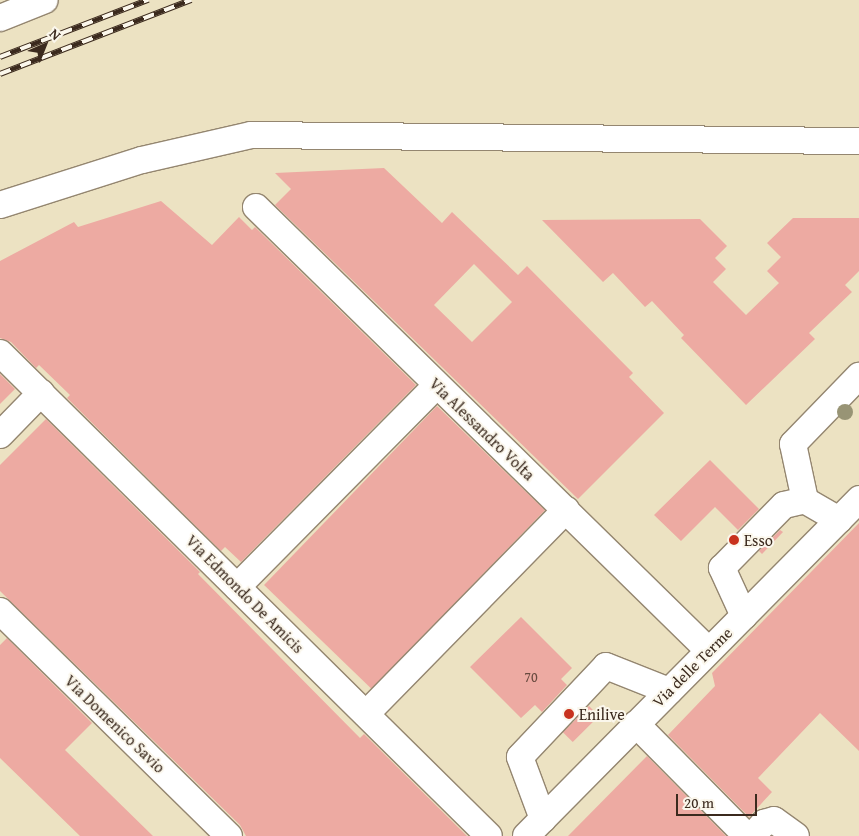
<!DOCTYPE html>
<style>
body{margin:0}
#map{position:relative;width:859px;height:836px;overflow:hidden;background:#ece2c2;font-family:"Gentium Book Plus",serif}
div>[style]{position:absolute}
[style*='--x']{left:calc(var(--x)*1px);top:calc(var(--y)*1px);width:calc(var(--w)*1px);rotate:calc(var(--a)*1deg)}
.building>*{inset:0;background:#edaaa2;transform-origin:0 0}
.roads{filter:drop-shadow(1px 0 #948670) drop-shadow(-1px 0 #948670) drop-shadow(0 1px #948670) drop-shadow(0 -1px #948670)}
.minor>*{height:26px;margin:-13px;padding:0 13px;transform-origin:13px;border-radius:13px;background:#fff}
.rail>*{height:5.5px;margin-top:-2.75px;transform-origin:0;background:repeating-linear-gradient(90deg,#fbf7ec 0 11px,#3b2a1e 0 22px);box-sizing:border-box;border-block:1px solid #3b2a1e}
.trees>*{width:16px;height:16px;margin:-8px;border-radius:50%;background:#989475}
.dots>*{width:14px;height:14px;translate:-50% -50%;box-sizing:border-box;border:2px solid #fbf7ec;border-radius:50%}
span{translate:-50% -50%;white-space:nowrap;text-align:center;line-height:1.15;-webkit-text-stroke:4px #fbf7ec;paint-order:stroke}
.number-label{font-size:14px;color:#684a3f}
.number-label span{-webkit-text-stroke-width:0}
.street-label{font-size:16px;color:#3b2a1e}
.poi-label{font-size:16px;color:#3b2a1e}
.left{translate:0 -50%;text-align:left}
.north{position:absolute;left:20px;top:20px;width:50px;height:50px;-webkit-text-stroke:4px #fbf7ec;paint-order:stroke;rotate:44deg;font-size:14px;font-weight:700;line-height:20px;text-align:center;color:#3b2a1e}
.north::after{content:'';display:block;margin:auto;width:18px;height:22px;background:#3b2a1e;clip-path:polygon(50% 0,100% 100%,50% 72%,0 100%)}
.scale{position:absolute;left:676px;top:794px;width:81px;height:22px;box-sizing:border-box;border:2px solid #3b2a1e;border-top:0;padding-left:6px;font-size:15px;line-height:18px;white-space:nowrap;color:#3b2a1e;-webkit-text-stroke:4px #fbf7ec;paint-order:stroke}
</style>
<div id="map">
<div class="building">
<div style="clip-path:polygon(evenodd,384px 168px,442px 223px,452px 212px,518px 275px,527px 266px,633px 373px,629px 377px,664px 413px,578px 499px,275px 205px,291px 189px,275px 173px,384px 168px,474px 264px,512px 302px,472px 342px,434px 305px,474px 264px)"></div>
<div style="clip-path:polygon(161px 201px,212px 245px,239px 217px,252px 230px,255px 227px,416px 385px,241px 562px,225px 547px,221px 551px,67px 398px,70px 395px,39px 365px,36px 368px,11px 342px,0 338px,0 261px,74px 222px,78px 227px)"></div>
<div style="clip-path:polygon(793px 218px,859px 218px,859px 271px,845px 285px,852px 292px,809px 333px,815px 339px,746px 405px,681px 338px,684px 335px,652px 301px,645px 307px,613px 273px,603px 282px,542px 220px,700px 219px,727px 246px,715px 258px,726px 269px,713px 282px,746px 315px,779px 283px,767px 271px,781px 257px,767px 243px)"></div>
<div style="clip-path:polygon(0 374px,15px 389px,0 404px)"></div>
<div style="left:437px;top:406px;width:150px;height:249px;rotate:44deg"></div>
<div style="clip-path:polygon(46px 419px,200px 572px,198px 574px,360px 738px,364px 734px,467px 836px,246px 836px,240px 825px,0 591px,0 465px)"></div>
<div style="clip-path:polygon(710px 460px,759px 509px,738px 530px,715px 507px,681px 541px,654px 515px)"></div>
<div style="clip-path:polygon(859px 523px,859px 751px,820px 713px,758px 778px,772px 792px,749px 817px,668px 735px,715px 686px,712px 673px)"></div>
<div style="clip-path:polygon(780px 530px,783px 532px,762px 554px,759px 551px)"></div>
<div style="clip-path:polygon(521px 617px,572px 668px,561px 679px,567px 685px,542px 712px,535px 705px,521px 718px,470px 667px)"></div>
<div style="clip-path:polygon(7px 638px,92px 723px,65px 750px,153px 836px,80px 836px,0 758px,0 645px)"></div>
<div style="left:589px;top:706px;width:14px;height:37px;rotate:45deg"></div>
<div style="clip-path:polygon(647px 756px,726px 836px,568px 836px)"></div>
</div>
<div class="roads">
<div class="minor">
<div style="--x:0;--y:18;--w:48;--a:-21.8"></div>
<div style="--x:0;--y:205;--w:149;--a:-17.6"></div>
<div style="--x:142;--y:160;--w:112;--a:-12.9"></div>
<div style="--x:251;--y:135;--w:608;--a:0.57"></div>
<div style="--x:256;--y:207;--w:633;--a:44.42"></div>
<div style="--x:0;--y:353;--w:687;--a:44.65"></div>
<div style="--x:0;--y:435;--w:59;--a:-45.7"></div>
<div style="--x:839;--y:520;--w:39;--a:-150"></div>
<div style="--x:805;--y:500;--w:57;--a:-102.1"></div>
<div style="--x:793;--y:444;--w:95;--a:-45.9"></div>
<div style="--x:237;--y:587;--w:284;--a:-45.3"></div>
<div style="--x:0;--y:611;--w:321;--a:44.5"></div>
<div style="--x:744;--y:616;--w:53;--a:-114.6"></div>
<div style="--x:722;--y:568;--w:88;--a:-45.5"></div>
<div style="--x:784;--y:505;--w:22;--a:-13"></div>
<div style="--x:366;--y:714;--w:286;--a:-45.6"></div>
<div style="--x:636;--y:724;--w:158;--a:45.3"></div>
<div style="--x:543;--y:819;--w:66;--a:-110.4"></div>
<div style="--x:520;--y:757;--w:125;--a:-46.6"></div>
<div style="--x:606;--y:666;--w:68;--a:21.6"></div>
<div style="--x:526;--y:836;--w:474;--a:-45.3"></div>
<div style="--x:752;--y:836;--w:18;--a:-47"></div>
<div style="--x:764;--y:823;--w:10;--a:-17"></div>
<div style="--x:774;--y:820;--w:27;--a:36"></div>
</div>
</div>
<div class="rail">
<div style="--x:0;--y:57;--w:159;--a:-21.1"></div>
<div style="--x:0;--y:74;--w:205;--a:-21.2"></div>
</div>
<div class="trees">
<div style="left:845px;top:412px"></div>
</div>
<div class="dots">
<div style="left:734px;top:540px;background:#c8321e"></div>
<div style="left:569px;top:714px;background:#c8321e"></div>
</div>
<div class="number-label">
<span style="left:531px;top:677px">70</span>
</div>
<div class="street-label">
<span style="left:482px;top:429px;rotate:44deg">Via Alessandro Volta</span>
<span style="left:245px;top:594px;rotate:45deg">Via Edmondo De Amicis</span>
<span style="left:692px;top:667px;rotate:-45deg">Via delle Terme</span>
<span style="left:115px;top:724px;rotate:44deg">Via Domenico Savio</span>
</div>
<div class="poi-label">
<span class="left" style="left:744px;top:540px">Esso</span>
<span class="left" style="left:579px;top:714px">Enilive</span>
</div>
<div class="north">N</div>
<div class="scale">20 m</div>
</div>
